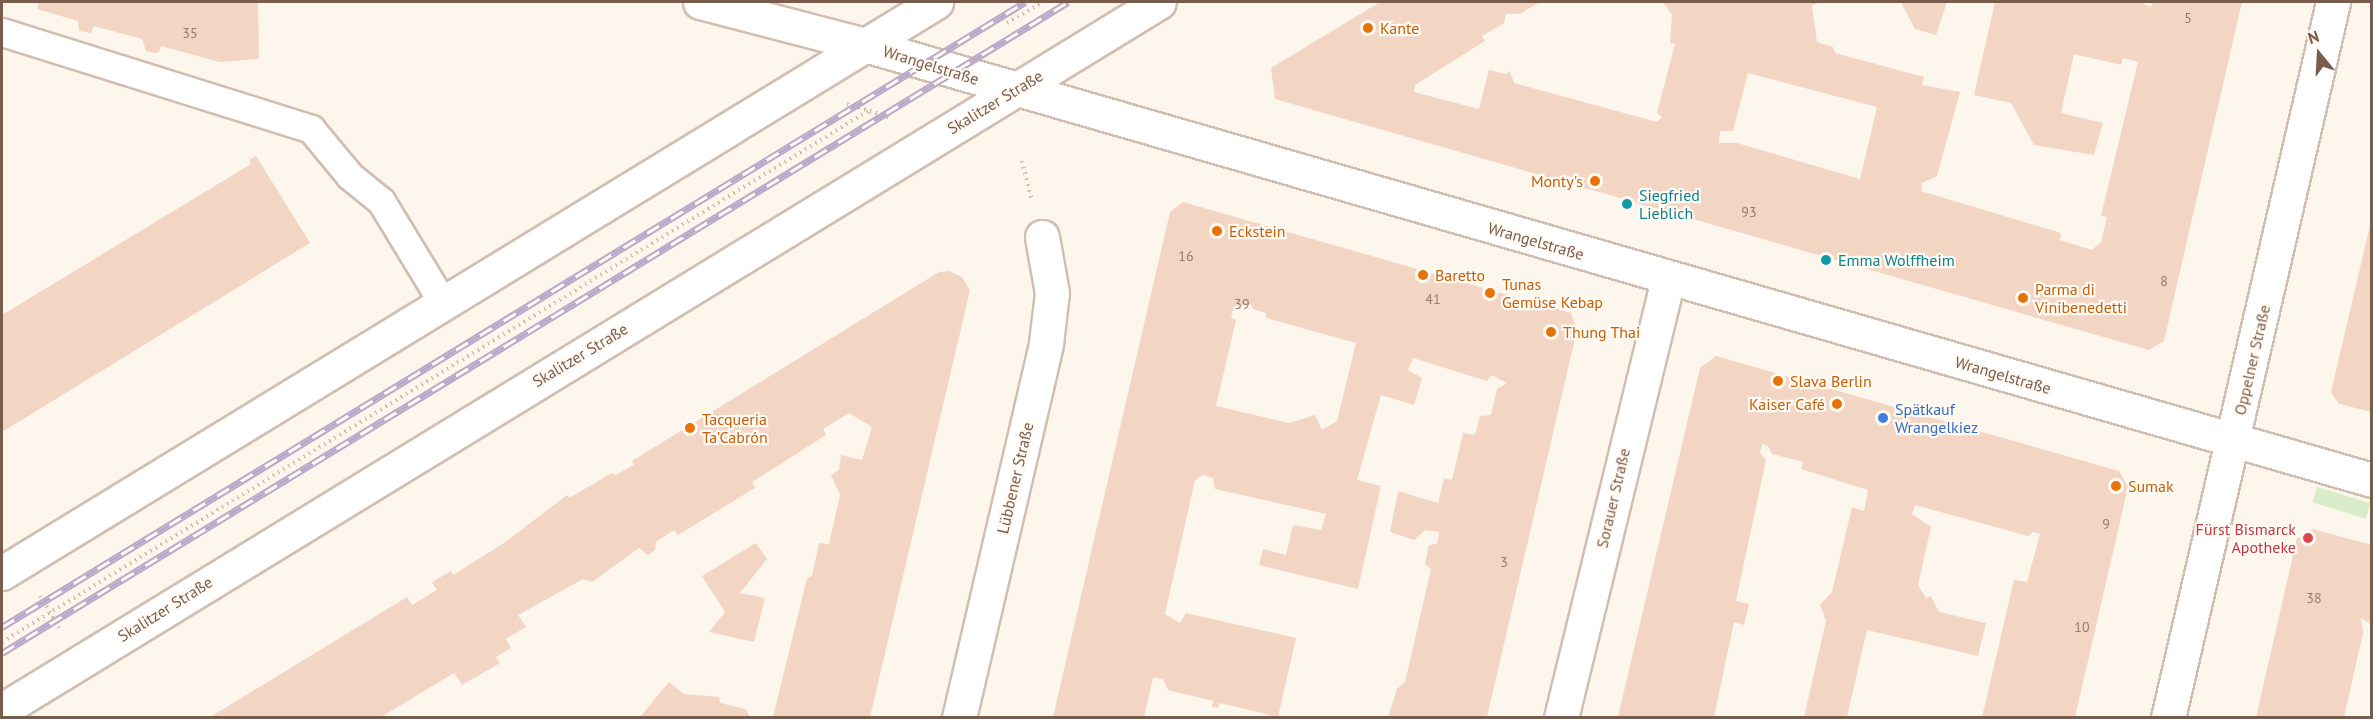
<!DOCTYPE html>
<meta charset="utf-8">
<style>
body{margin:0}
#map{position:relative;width:2373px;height:719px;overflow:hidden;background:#fdf6ec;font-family:"PT Sans",sans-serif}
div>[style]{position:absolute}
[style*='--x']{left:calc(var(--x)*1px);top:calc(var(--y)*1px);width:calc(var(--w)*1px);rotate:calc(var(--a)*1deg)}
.green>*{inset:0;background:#d8ecc9;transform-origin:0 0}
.building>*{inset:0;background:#f3d5c3}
.path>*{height:4px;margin-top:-2px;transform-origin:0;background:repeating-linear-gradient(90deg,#d9b8a5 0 1.5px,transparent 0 6px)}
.roads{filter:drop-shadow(2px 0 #d1beb0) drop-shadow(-2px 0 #d1beb0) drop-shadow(0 2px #d1beb0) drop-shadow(0 -2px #d1beb0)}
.lane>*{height:27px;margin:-13.5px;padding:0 13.5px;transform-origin:13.5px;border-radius:13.5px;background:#fff}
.street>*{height:33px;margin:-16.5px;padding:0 16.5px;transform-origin:16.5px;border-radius:16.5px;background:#fff}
.secondary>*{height:33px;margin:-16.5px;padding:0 16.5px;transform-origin:16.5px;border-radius:16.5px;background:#fff}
.rail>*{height:7px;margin-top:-3.5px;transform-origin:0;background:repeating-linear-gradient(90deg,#fffaf3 0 14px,#b9a8c9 0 28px);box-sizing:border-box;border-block:2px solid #b9a8c9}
.dots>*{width:16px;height:16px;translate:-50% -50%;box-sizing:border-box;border:3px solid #fffaf3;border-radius:50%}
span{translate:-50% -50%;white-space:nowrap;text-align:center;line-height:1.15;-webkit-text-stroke:4.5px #fffaf3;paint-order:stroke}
.number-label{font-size:14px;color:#987a6a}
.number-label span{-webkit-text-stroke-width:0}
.food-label{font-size:16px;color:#c56008}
.left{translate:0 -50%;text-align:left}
.right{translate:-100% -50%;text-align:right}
.street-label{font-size:16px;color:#7a5c4d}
.culture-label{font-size:16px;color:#0d838f}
.shop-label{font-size:16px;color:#366cbe}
.health-label{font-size:16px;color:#be3a42}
.frame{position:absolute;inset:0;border:3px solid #7a5c4d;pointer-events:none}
.north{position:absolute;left:2289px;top:24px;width:60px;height:60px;-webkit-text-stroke:4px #fffaf3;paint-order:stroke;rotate:342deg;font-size:16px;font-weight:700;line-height:24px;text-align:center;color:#7a5c4d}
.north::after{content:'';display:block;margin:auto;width:21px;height:27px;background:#7a5c4d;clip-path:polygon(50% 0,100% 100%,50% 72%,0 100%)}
</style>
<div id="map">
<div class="green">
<div style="left:2317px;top:487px;width:56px;height:16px;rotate:17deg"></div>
</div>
<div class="building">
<div style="clip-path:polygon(39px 2px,258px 2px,259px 59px,220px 62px,161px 46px,159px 52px,154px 53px,146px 51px,142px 39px,94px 26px,91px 33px,79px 31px,78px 21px,37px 9px)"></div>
<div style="clip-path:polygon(evenodd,1380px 2px,1540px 2px,1520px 14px,1506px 14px,1504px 23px,1482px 36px,1485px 41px,1415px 85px,1414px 92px,1479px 109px,1489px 70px,1506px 74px,1510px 71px,1514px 83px,1657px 122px,1662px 117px,1657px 113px,1675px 44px,1670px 43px,1672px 15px,1663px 2px,1819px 2px,1812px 6px,1817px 42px,1833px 47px,1835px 53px,1924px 77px,1922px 85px,1960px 92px,1937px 176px,1922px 183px,1921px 191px,2061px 233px,2060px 240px,2092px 250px,2101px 242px,2107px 217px,2101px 216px,2138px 62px,2123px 58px,2121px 65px,2074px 54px,2061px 113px,2103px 123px,2094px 155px,2034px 145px,2011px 103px,1974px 95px,1995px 2px,2140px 2px,2151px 7px,2152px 2px,2242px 2px,2164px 341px,2149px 350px,1275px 99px,1271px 68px,1380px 2px,1748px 73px,1877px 107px,1860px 179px,1737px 143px,1719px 143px,1720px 131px,1733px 131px,1748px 73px)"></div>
<div style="clip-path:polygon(1901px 2px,1947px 2px,1936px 35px,1915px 29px)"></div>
<div style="clip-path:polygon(256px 156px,310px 243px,2px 432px,2px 315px,251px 164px,249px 160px)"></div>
<div style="clip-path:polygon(evenodd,1183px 202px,1571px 313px,1577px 330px,1487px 717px,1388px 717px,1397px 689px,1405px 682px,1431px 569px,1425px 564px,1429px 545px,1437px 544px,1439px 532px,1425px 530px,1414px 540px,1390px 532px,1398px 491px,1438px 503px,1444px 478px,1452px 480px,1463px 433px,1475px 435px,1480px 416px,1491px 415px,1497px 389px,1507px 383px,1491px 375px,1487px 381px,1413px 358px,1408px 370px,1422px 378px,1414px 405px,1381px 395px,1357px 480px,1381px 486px,1358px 589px,1259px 565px,1263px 549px,1286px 555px,1293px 525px,1321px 530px,1326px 514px,1215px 489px,1213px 478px,1203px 475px,1195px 480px,1165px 614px,1180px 623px,1186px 613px,1296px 638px,1278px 717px,1220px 703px,1218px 708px,1212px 707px,1213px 701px,1168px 690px,1163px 679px,1153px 678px,1144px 717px,1053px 717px,1170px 212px,1183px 202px,1251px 304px,1253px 309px,1266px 313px,1266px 318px,1356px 343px,1337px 421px,1322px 430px,1315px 415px,1289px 423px,1216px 406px,1236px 320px,1231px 318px,1234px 306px,1251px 304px)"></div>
<div style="clip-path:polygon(2371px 221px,2372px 221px,2372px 412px,2339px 404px,2331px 392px)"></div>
<div style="clip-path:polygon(949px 271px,962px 277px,970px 290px,870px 717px,773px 717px,807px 578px,812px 576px,819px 543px,829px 544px,840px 495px,831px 475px,839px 470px,841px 455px,862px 460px,872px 427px,849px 413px,823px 429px,826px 435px,752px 482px,755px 488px,678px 535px,674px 530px,656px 542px,655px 550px,648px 555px,639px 548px,592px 582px,583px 579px,518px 615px,526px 627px,506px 639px,511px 648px,496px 657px,500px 663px,462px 685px,454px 673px,381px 717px,210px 717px,407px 597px,412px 605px,437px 590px,432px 582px,451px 571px,453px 575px,504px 543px,567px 495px,569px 498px,612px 473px,616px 475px,634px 465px,632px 461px,783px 368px,939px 272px)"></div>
<div style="clip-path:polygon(1716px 356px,2119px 471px,2128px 487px,2075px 717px,1982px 717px,2014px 580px,2027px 582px,2040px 534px,2033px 532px,2028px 536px,1915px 505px,1912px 514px,1931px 527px,1918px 585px,1926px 598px,1931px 596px,1939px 612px,1986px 623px,1978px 656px,1867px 630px,1847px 717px,1804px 717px,1826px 621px,1820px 605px,1832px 592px,1852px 507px,1864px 511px,1868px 490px,1801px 469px,1803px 462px,1772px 454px,1768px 446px,1762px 444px,1760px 453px,1766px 460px,1736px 601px,1749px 604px,1744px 625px,1734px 622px,1714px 717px,1618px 717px,1700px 368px)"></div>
<div style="clip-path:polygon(2312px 529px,2372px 545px,2372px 625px,2361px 618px,2363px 633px,2344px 717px,2256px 717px,2297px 538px)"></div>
<div style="clip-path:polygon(756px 543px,767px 559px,740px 593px,765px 598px,754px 642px,709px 632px,725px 612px,702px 576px)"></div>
<div style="clip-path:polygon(669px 682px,684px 694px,719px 697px,720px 703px,746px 709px,750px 717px,640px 717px)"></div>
</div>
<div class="path">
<div style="--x:1007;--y:23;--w:42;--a:-30.3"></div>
<div style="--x:847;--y:104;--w:47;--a:17.3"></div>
<div style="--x:1022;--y:161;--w:38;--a:76"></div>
<div style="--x:40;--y:596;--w:37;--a:59"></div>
<div style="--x:2;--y:642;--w:1016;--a:-31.52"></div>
</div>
<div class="roads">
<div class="lane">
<div style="--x:2;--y:32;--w:324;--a:17.4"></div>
<div style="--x:311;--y:129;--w:61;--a:50.3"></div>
<div style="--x:350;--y:176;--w:40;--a:39"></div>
<div style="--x:381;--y:201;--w:119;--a:58.7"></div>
</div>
<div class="street">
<div style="--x:700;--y:2;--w:171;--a:14.6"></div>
<div style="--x:865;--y:45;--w:1569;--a:16.1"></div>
<div style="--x:959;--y:718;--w:385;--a:-76.9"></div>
<div style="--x:1046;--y:343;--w:50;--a:-83.2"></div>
<div style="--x:1052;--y:293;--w:57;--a:-100.1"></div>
<div style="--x:1561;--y:718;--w:451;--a:-76.3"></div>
<div style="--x:2168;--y:718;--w:735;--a:-77.02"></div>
</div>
<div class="secondary">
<div style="--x:2;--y:573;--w:1095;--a:-31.44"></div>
<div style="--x:2;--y:710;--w:1356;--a:-31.46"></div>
</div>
</div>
<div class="rail">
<div style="--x:2;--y:627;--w:1199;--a:-31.42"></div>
<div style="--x:2;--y:653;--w:1249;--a:-31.41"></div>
</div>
<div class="dots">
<div style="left:1368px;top:28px;background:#e8710a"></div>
<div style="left:1595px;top:181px;background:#e8710a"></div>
<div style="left:1627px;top:204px;background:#0f9aa8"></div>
<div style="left:1217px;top:231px;background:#e8710a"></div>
<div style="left:1826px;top:260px;background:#0f9aa8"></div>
<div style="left:1423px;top:275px;background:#e8710a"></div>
<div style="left:1490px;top:293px;background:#e8710a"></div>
<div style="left:2023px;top:298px;background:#e8710a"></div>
<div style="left:1551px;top:332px;background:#e8710a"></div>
<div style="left:1778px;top:381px;background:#e8710a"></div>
<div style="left:1837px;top:404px;background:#e8710a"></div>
<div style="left:1883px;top:418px;background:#3f7fe0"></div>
<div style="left:690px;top:428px;background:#e8710a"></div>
<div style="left:2116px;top:486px;background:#e8710a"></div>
<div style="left:2308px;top:538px;background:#e0444e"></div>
</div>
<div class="number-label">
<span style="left:2188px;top:18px">5</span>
<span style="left:190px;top:33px">35</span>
<span style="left:1749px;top:212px">93</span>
<span style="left:1186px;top:256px">16</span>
<span style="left:2164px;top:281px">8</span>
<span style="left:1433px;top:299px">41</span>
<span style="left:1242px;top:304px">39</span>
<span style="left:2106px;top:524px">9</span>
<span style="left:1504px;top:562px">3</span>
<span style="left:2314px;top:598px">38</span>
<span style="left:2082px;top:627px">10</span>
</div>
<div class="food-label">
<span class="left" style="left:1380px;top:28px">Kante</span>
<span class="right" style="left:1583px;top:181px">Monty's</span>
<span class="left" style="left:1229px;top:231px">Eckstein</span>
<span class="left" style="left:1435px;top:275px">Baretto</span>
<span class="left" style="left:1502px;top:293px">Tunas<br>Gemüse Kebap</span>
<span class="left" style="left:2035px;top:298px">Parma di<br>Vinibenedetti</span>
<span class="left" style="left:1563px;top:332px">Thung Thai</span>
<span class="left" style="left:1790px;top:381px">Slava Berlin</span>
<span class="right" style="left:1825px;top:404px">Kaiser Café</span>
<span class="left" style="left:702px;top:428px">Tacqueria<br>Ta’Cabrón</span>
<span class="left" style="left:2128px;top:486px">Sumak</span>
</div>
<div class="street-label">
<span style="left:931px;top:65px;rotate:17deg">Wrangelstraße</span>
<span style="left:995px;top:102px;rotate:-31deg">Skalitzer Straße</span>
<span style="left:1536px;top:241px;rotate:16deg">Wrangelstraße</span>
<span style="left:580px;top:355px;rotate:-31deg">Skalitzer Straße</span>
<span style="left:2252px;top:360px;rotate:-77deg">Oppelner Straße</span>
<span style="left:2003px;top:375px;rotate:16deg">Wrangelstraße</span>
<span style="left:1015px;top:478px;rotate:-77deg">Lübbener Straße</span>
<span style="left:1613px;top:498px;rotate:-77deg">Sorauer Straße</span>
<span style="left:165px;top:609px;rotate:-32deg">Skalitzer Straße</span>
</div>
<div class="culture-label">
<span class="left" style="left:1639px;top:204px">Siegfried<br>Lieblich</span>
<span class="left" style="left:1838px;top:260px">Emma Wolffheim</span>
</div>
<div class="shop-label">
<span class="left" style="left:1895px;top:418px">Spätkauf<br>Wrangelkiez</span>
</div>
<div class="health-label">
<span class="right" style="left:2296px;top:538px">Fürst Bismarck<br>Apotheke</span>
</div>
<div class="frame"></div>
<div class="north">N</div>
</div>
